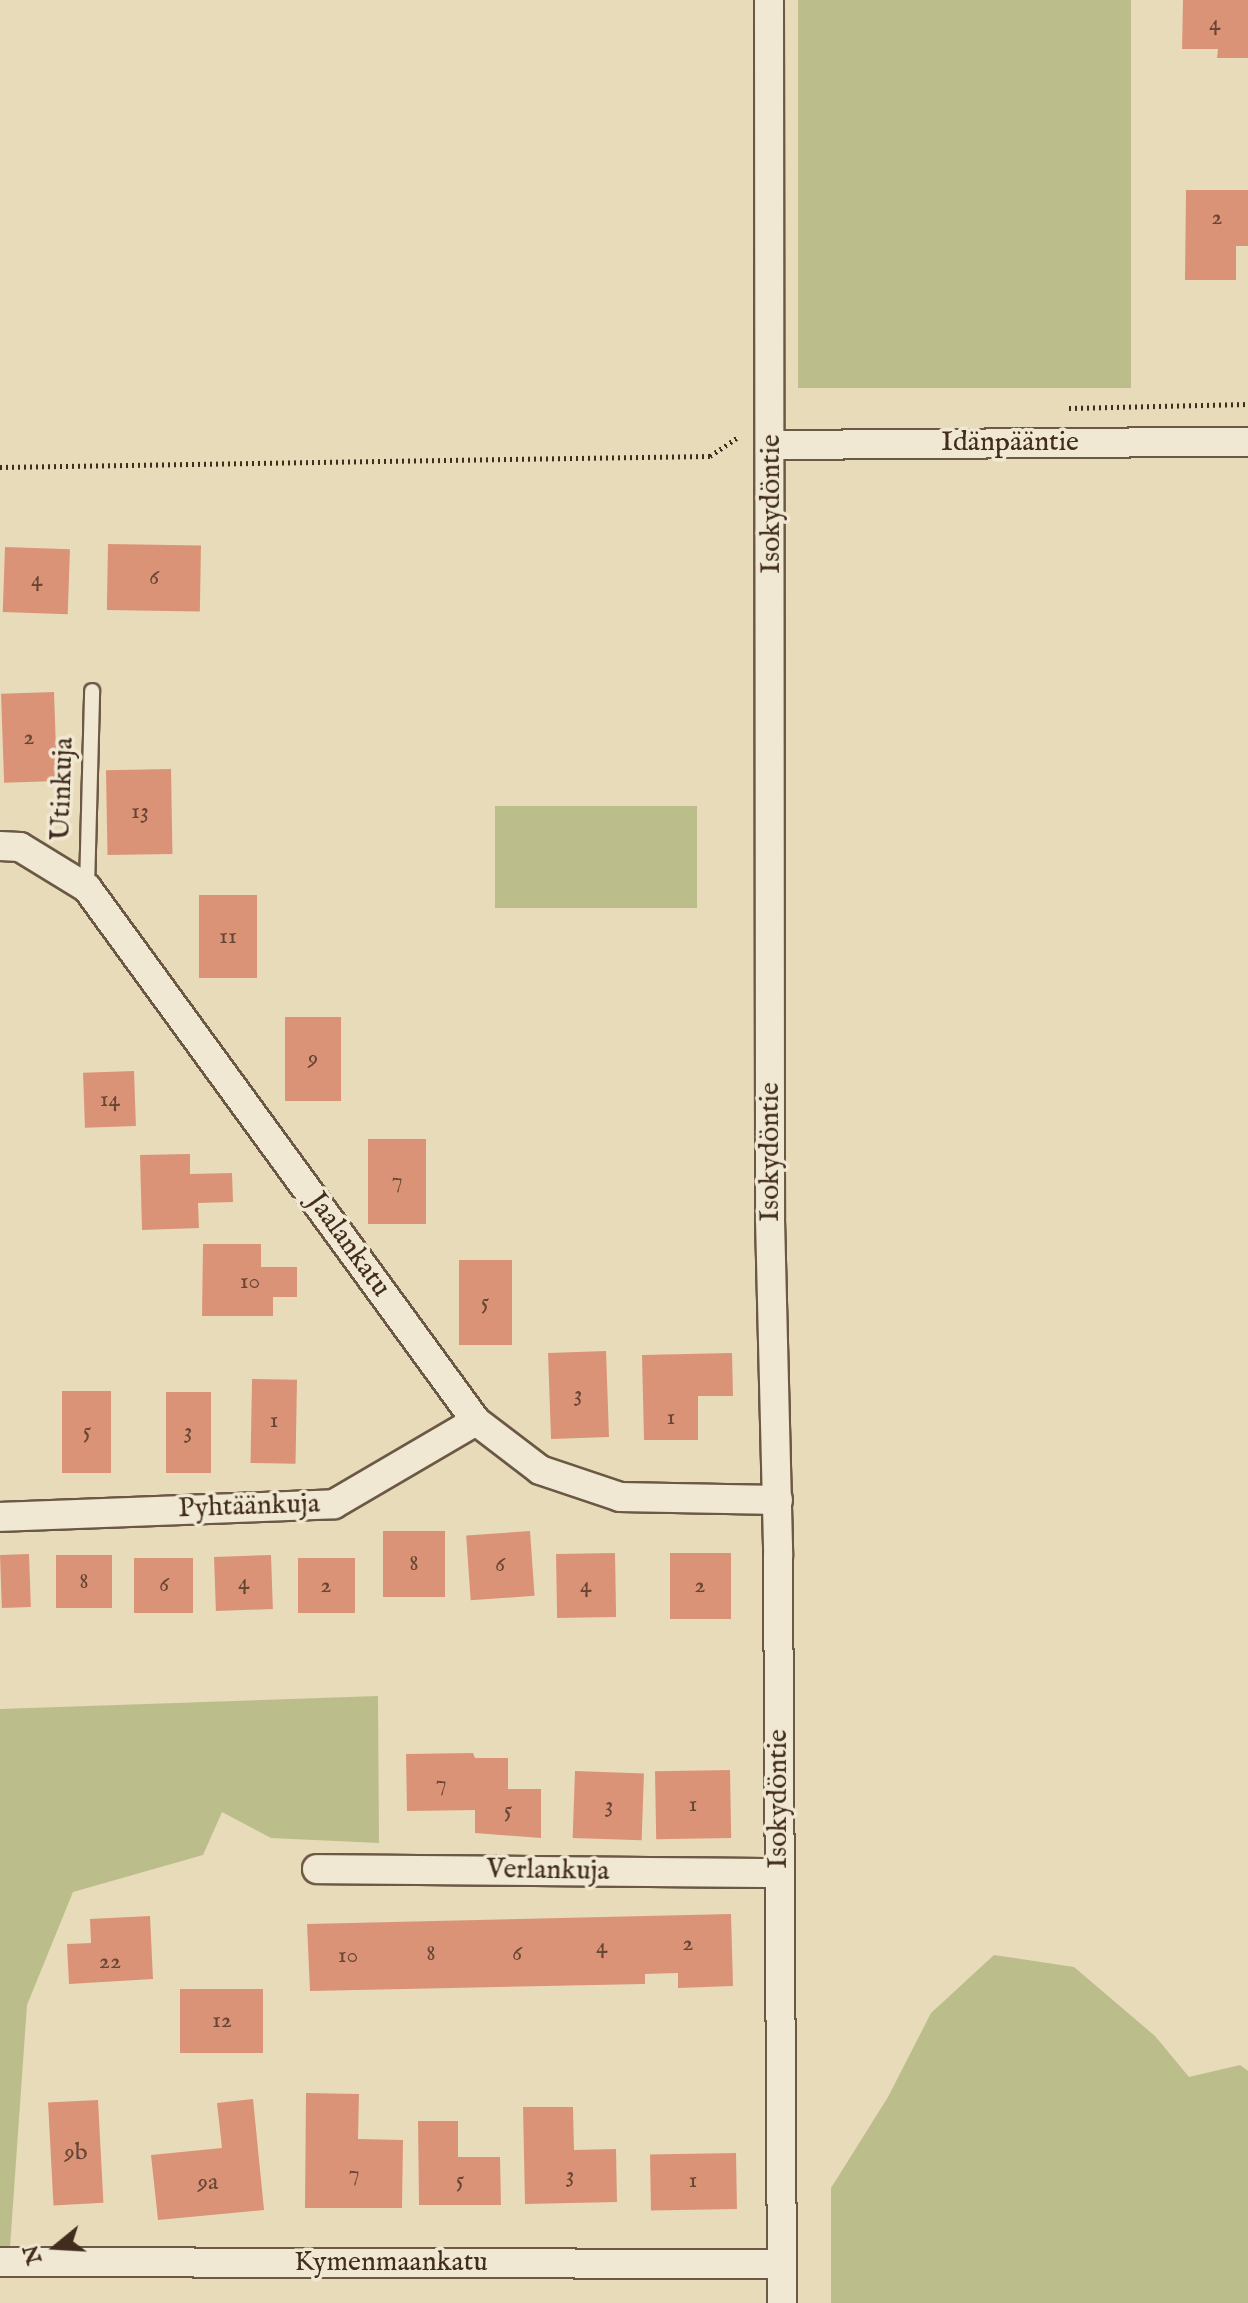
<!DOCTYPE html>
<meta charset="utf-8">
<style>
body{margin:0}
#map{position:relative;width:1248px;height:2303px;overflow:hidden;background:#e8dbb9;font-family:"IM FELL English",serif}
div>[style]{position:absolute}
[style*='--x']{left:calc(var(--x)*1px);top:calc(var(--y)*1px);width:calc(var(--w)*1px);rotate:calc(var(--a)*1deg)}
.green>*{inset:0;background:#bbbe8b;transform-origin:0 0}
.building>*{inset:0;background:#db9378;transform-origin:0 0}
.path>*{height:5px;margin-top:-2.5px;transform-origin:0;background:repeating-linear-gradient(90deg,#412c1e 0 2px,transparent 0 6px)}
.roads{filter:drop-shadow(2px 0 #6b5845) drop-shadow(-2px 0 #6b5845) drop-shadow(0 2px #6b5845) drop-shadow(0 -2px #6b5845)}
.lane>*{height:14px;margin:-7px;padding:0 7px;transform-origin:7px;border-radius:7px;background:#f0e8d2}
.street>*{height:28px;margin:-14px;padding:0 14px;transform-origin:14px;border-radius:14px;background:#f0e8d2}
span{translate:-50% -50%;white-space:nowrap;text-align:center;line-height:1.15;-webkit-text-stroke:7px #f0e8d2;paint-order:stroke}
.number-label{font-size:24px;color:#684634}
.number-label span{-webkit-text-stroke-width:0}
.street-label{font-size:28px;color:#412c1e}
.north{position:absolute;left:16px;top:2207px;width:80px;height:80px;-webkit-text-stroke:6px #f0e8d2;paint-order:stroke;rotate:252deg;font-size:22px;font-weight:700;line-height:32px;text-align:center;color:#412c1e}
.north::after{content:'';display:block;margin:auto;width:28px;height:36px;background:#412c1e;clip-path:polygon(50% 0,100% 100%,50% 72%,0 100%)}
</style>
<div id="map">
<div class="green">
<div style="left:798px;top:0;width:333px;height:388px"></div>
<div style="left:495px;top:806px;width:202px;height:102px"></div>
<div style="clip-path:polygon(378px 1696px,379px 1843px,271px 1838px,222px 1812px,203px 1855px,73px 1892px,27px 2005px,10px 2247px,0 2247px,0 1709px)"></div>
<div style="clip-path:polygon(994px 1955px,1074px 1967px,1155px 2036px,1189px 2077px,1240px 2065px,1248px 2071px,1248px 2303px,831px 2303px,831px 2188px,888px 2097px,931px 2013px)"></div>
</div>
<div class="building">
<div style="clip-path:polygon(1183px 0,1248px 0,1248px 58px,1217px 58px,1218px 49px,1182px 49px)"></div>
<div style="clip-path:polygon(1186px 190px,1248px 190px,1248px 246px,1236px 246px,1236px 280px,1185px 280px)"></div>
<div style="left:108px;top:544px;width:93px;height:66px;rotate:1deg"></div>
<div style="left:5px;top:547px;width:65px;height:65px;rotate:2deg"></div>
<div style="left:54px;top:692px;width:89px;height:53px;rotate:88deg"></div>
<div style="left:171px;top:769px;width:85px;height:65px;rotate:89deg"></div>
<div style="left:199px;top:895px;width:58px;height:83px"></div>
<div style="left:285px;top:1017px;width:56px;height:84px"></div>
<div style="left:134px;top:1071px;width:55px;height:51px;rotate:88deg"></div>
<div style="left:368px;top:1139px;width:58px;height:85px"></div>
<div style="clip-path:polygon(190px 1154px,190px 1174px,232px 1173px,233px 1202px,198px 1203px,199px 1228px,142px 1230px,140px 1155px)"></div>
<div style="clip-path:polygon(203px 1244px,261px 1244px,261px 1267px,297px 1267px,297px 1297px,273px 1297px,273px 1316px,202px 1316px)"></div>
<div style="left:459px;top:1260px;width:53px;height:85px"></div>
<div style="left:606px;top:1351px;width:86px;height:58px;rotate:88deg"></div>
<div style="clip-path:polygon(732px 1353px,733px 1396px,698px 1396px,698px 1440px,644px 1440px,642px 1355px)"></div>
<div style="left:252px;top:1379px;width:45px;height:84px;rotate:1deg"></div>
<div style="left:62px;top:1391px;width:49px;height:82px"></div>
<div style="left:166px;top:1392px;width:45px;height:81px"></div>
<div style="left:383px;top:1531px;width:62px;height:66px"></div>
<div style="left:530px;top:1531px;width:65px;height:64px;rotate:86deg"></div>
<div style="left:615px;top:1553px;width:64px;height:59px;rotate:89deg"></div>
<div style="left:670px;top:1553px;width:61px;height:66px"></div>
<div style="left:29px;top:1554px;width:53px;height:29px;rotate:88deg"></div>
<div style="left:56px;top:1555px;width:56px;height:53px"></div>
<div style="left:271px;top:1555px;width:54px;height:57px;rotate:88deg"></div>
<div style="left:134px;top:1558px;width:59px;height:55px"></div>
<div style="left:298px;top:1558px;width:57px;height:55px"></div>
<div style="clip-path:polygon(473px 1753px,475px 1758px,508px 1758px,508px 1789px,541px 1789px,541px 1838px,475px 1833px,475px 1810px,407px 1811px,406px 1754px)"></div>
<div style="left:730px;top:1770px;width:68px;height:75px;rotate:89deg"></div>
<div style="left:575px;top:1771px;width:69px;height:67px;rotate:2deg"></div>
<div style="clip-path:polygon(731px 1914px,733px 1986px,678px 1988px,678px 1973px,645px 1974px,645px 1984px,310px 1991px,307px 1924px)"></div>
<div style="clip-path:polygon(150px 1916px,153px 1979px,69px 1984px,67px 1944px,91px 1943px,90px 1919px)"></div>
<div style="left:180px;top:1989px;width:83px;height:64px"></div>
<div style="clip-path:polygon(306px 2093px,359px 2094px,358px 2139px,403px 2140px,402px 2208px,305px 2208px)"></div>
<div style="clip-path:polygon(253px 2099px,264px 2210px,158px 2220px,151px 2155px,222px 2148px,217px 2103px)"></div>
<div style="left:98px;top:2100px;width:103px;height:50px;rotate:87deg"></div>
<div style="clip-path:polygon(523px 2107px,573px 2107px,574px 2150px,616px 2149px,617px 2202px,525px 2204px)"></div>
<div style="clip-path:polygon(418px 2121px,458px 2121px,458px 2157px,500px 2157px,501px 2205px,419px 2205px)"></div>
<div style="left:736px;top:2153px;width:56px;height:86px;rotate:89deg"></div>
</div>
<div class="path">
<div style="--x:1069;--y:408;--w:179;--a:-1.3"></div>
<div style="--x:0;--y:467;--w:710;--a:-0.89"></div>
<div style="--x:710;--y:456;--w:34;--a:-34"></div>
</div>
<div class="roads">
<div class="lane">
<div style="--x:87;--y:888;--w:197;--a:-88.5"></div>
</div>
<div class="street">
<div style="--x:769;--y:0;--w:1219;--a:89.95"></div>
<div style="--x:770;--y:1219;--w:337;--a:88.6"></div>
<div style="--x:778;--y:1556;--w:747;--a:89.69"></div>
<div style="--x:772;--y:445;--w:476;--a:-0.4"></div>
<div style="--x:0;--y:846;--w:20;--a:3"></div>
<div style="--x:20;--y:847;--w:79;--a:31.5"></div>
<div style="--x:87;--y:888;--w:660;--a:53.88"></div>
<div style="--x:476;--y:1421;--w:81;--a:37.4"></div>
<div style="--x:540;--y:1470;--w:84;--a:18.6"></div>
<div style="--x:620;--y:1497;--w:158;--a:1.1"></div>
<div style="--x:0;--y:1517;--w:334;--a:-2.2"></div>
<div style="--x:334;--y:1504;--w:164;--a:-30.3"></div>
<div style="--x:317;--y:1869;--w:462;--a:0.5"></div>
<div style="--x:0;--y:2262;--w:782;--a:0.15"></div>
</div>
</div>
<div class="number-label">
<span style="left:1215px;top:24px">4</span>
<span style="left:1217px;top:218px">2</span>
<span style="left:154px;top:578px">6</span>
<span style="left:37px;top:580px">4</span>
<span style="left:29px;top:738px">2</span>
<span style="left:140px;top:812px">13</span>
<span style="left:228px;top:937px">11</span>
<span style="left:313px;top:1059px">9</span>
<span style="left:110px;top:1100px">14</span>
<span style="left:397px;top:1181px">7</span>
<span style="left:250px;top:1282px">10</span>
<span style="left:485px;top:1303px">5</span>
<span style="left:578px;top:1395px">3</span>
<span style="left:671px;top:1418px">1</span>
<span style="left:274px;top:1421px">1</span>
<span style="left:87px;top:1432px">5</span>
<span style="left:188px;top:1432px">3</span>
<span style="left:414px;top:1564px">8</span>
<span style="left:500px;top:1565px">6</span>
<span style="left:84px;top:1582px">8</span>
<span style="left:244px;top:1583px">4</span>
<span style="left:164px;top:1585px">6</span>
<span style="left:326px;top:1586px">2</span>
<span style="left:586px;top:1586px">4</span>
<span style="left:700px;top:1586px">2</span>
<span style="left:441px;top:1784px">7</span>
<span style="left:693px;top:1805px">1</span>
<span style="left:609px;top:1806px">3</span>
<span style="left:508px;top:1811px">5</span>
<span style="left:688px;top:1944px">2</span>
<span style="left:602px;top:1947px">4</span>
<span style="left:431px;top:1954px">8</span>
<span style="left:517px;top:1954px">6</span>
<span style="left:348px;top:1956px">10</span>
<span style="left:110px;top:1962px">22</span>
<span style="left:222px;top:2021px">12</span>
<span style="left:76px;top:2153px">9b</span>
<span style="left:354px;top:2174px">7</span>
<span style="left:570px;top:2176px">3</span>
<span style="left:460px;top:2181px">5</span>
<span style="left:693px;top:2181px">1</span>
<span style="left:208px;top:2183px">9a</span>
</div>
<div class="street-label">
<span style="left:1010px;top:443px">Idänpääntie</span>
<span style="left:772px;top:504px;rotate:-90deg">Isokydöntie</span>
<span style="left:63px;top:789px;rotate:-88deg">Utinkuja</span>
<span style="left:771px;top:1152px;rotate:-90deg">Isokydöntie</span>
<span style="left:348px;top:1245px;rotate:54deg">Jaalankatu</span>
<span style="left:249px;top:1507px;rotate:-2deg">Pyhtäänkuja</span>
<span style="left:779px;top:1799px;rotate:-90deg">Isokydöntie</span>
<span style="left:548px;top:1871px;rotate:1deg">Verlankuja</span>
<span style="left:391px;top:2263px">Kymenmaankatu</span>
</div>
<div class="north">N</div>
</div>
